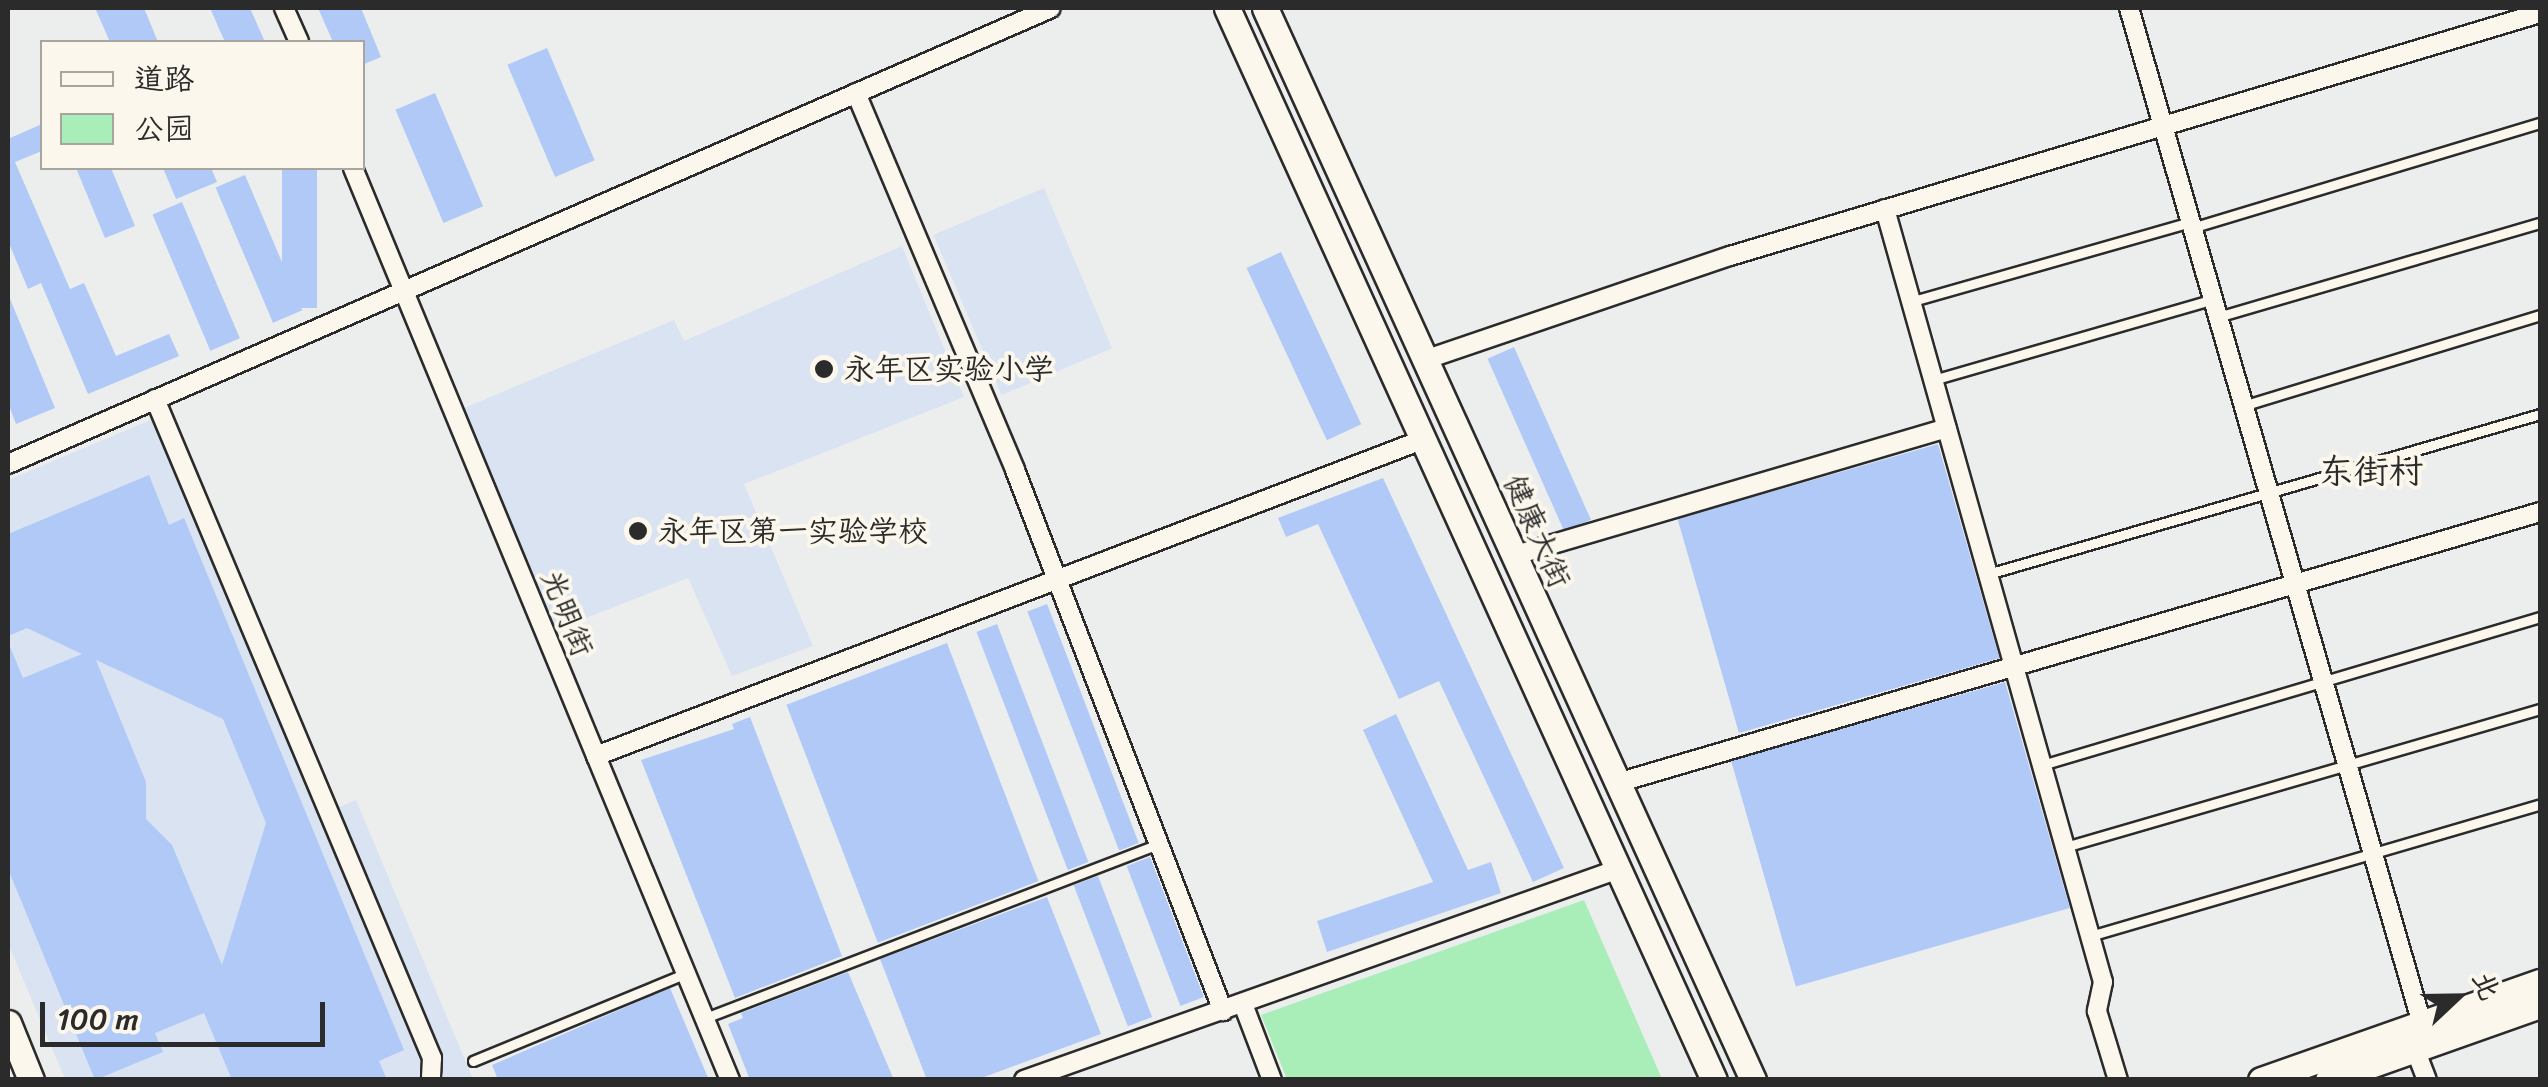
<!DOCTYPE html>
<meta charset="utf-8">
<style>
body{margin:0}
#map{position:relative;width:2548px;height:1087px;overflow:hidden;background:#eceeee;font-family:Sriracha,"LXGW WenKai TC",sans-serif}
div>[style]{position:absolute}
[style*='--x']{left:calc(var(--x)*1px);top:calc(var(--y)*1px);width:calc(var(--w)*1px);rotate:calc(var(--a)*1deg)}
.built>*{inset:0;background:#dae3f1;transform-origin:0 0}
.green>*{inset:0;background:#a9eeb9}
.building>*{inset:0;background:#b0c9f7;transform-origin:0 0}
.roads{filter:drop-shadow(2px 0 #2b2b2b) drop-shadow(-2px 0 #2b2b2b) drop-shadow(0 2px #2b2b2b) drop-shadow(0 -2px #2b2b2b)}
.lane>*{height:9px;margin:-4.5px;padding:0 4.5px;transform-origin:4.5px;border-radius:4.5px;background:#fbf7ec}
.street>*{height:18px;margin:-9px;padding:0 9px;transform-origin:9px;border-radius:9px;background:#fbf7ec}
.secondary>*{height:25px;margin:-12.5px;padding:0 12.5px;transform-origin:12.5px;border-radius:12.5px;background:#fbf7ec}
.dots>*{width:28px;height:28px;translate:-50% -50%;box-sizing:border-box;border:5px solid #fbf7ec;border-radius:50%}
span{translate:-50% -50%;white-space:nowrap;text-align:center;line-height:1.15;-webkit-text-stroke:8px #fbf7ec;paint-order:stroke}
.poi-label{font-size:30px;color:#2b2b2b}
.left{translate:0 -50%;text-align:left}
.street-label{font-size:30px;color:#2b2b2b}
.quarter-label{font-size:35px;color:#2b2b2b}
.frame{position:absolute;inset:0;border:10px solid #2b2b2b;pointer-events:none}
.legend{position:absolute;left:40px;top:40px;width:325px;height:130px;box-sizing:border-box;background:#fbf7ec;border:2px solid #a8a59f;margin:0;padding:12px 18px;list-style:none;font-size:30px;color:#2b2b2b}
.legend li{display:flex;align-items:center;gap:20px;height:50px}
.legend b{width:50px;border:2px solid #a8a59f}
.north{position:absolute;left:2408px;top:947px;width:100px;height:100px;-webkit-text-stroke:8px #fbf7ec;paint-order:stroke;rotate:68deg;font-size:28px;font-weight:700;line-height:40px;text-align:center;color:#2b2b2b}
.north::after{content:'';display:block;margin:auto;width:35px;height:45px;background:#2b2b2b;clip-path:polygon(50% 0,100% 100%,50% 72%,0 100%)}
.scale{position:absolute;left:40px;top:1002px;width:285px;height:45px;box-sizing:border-box;border:5px solid #2b2b2b;border-top:0;padding-left:12px;font-size:30px;line-height:35px;white-space:nowrap;color:#2b2b2b;-webkit-text-stroke:8px #fbf7ec;paint-order:stroke}
</style>
<div id="map">
<div class="built">
<div style="left:1044px;top:188px;width:174px;height:120px;rotate:67deg"></div>
<div style="clip-path:polygon(902px 246px,964px 397px,744px 484px,813px 646px,732px 676px,688px 578px,553px 631px,464px 408px,674px 320px,684px 341px)"></div>
<div style="clip-path:polygon(172px 411px,337px 808px,356px 800px,473px 1079px,65px 1079px,8px 943px,8px 480px)"></div>
</div>
<div class="green">
<div style="clip-path:polygon(1584px 900px,1662px 1079px,1287px 1079px,1261px 1015px)"></div>
</div>
<div class="building">
<div style="clip-path:polygon(95px 8px,144px 8px,158px 42px,110px 42px)"></div>
<div style="clip-path:polygon(210px 8px,250px 8px,265px 42px,225px 42px)"></div>
<div style="clip-path:polygon(318px 8px,361px 8px,381px 57px,362px 65px,362px 42px,333px 42px)"></div>
<div style="left:547px;top:48px;width:122px;height:43px;rotate:67deg"></div>
<div style="left:435px;top:93px;width:123px;height:43px;rotate:67deg"></div>
<div style="clip-path:polygon(42px 124px,42px 151px,15px 162px,70px 289px,84px 283px,116px 356px,169px 334px,179px 356px,88px 394px,41px 283px,28px 289px,8px 241px,8px 139px)"></div>
<div style="clip-path:polygon(76px 168px,111px 168px,135px 226px,105px 238px)"></div>
<div style="clip-path:polygon(163px 168px,211px 168px,217px 182px,176px 199px)"></div>
<div style="left:282px;top:168px;width:35px;height:140px"></div>
<div style="left:245px;top:175px;width:147px;height:32px;rotate:67deg"></div>
<div style="left:182px;top:202px;width:148px;height:32px;rotate:67deg"></div>
<div style="left:1281px;top:252px;width:190px;height:38px;rotate:65deg"></div>
<div style="clip-path:polygon(8px 294px,55px 408px,16px 424px,8px 403px)"></div>
<div style="left:1514px;top:347px;width:189px;height:29px;rotate:66deg"></div>
<div style="left:1938px;top:444px;width:223px;height:271px;rotate:74deg"></div>
<div style="clip-path:polygon(evenodd,149px 475px,169px 525px,184px 518px,404px 1050px,379px 1061px,387px 1080px,232px 1080px,204px 1013px,155px 1033px,163px 1052px,95px 1080px,8px 869px,8px 642px,23px 678px,82px 654px,27px 628px,8px 636px,8px 534px,149px 475px,96px 660px,223px 719px,266px 823px,222px 965px,172px 845px,146px 819px,146px 782px,96px 660px)"></div>
<div style="clip-path:polygon(1383px 478px,1564px 868px,1533px 882px,1439px 681px,1399px 699px,1318px 524px,1286px 537px,1278px 518px)"></div>
<div style="left:1047px;top:604px;width:256px;height:21px;rotate:69deg"></div>
<div style="left:997px;top:624px;width:255px;height:22px;rotate:69deg"></div>
<div style="left:947px;top:643px;width:255px;height:172px;rotate:69deg"></div>
<div style="left:2005px;top:682px;width:235px;height:285px;rotate:74deg"></div>
<div style="clip-path:polygon(1396px 714px,1468px 870px,1491px 862px,1501px 893px,1327px 952px,1317px 921px,1433px 882px,1363px 730px)"></div>
<div style="clip-path:polygon(750px 717px,842px 956px,735px 998px,641px 760px,734px 729px,732px 724px)"></div>
<div style="left:1150px;top:857px;width:150px;height:25px;rotate:69deg"></div>
<div style="left:1098px;top:876px;width:151px;height:26px;rotate:69deg"></div>
<div style="clip-path:polygon(1047px 897px,1101px 1034px,976px 1080px,927px 1080px,880px 959px)"></div>
<div style="clip-path:polygon(848px 972px,894px 1080px,750px 1080px,728px 1024px,743px 1018px,741px 1013px)"></div>
<div style="clip-path:polygon(670px 988px,709px 1080px,498px 1080px,492px 1065px)"></div>
</div>
<div class="roads">
<div class="lane">
<div style="--x:2195;--y:227;--w:360;--a:-16.8"></div>
<div style="--x:1913;--y:301;--w:289;--a:-15.9"></div>
<div style="--x:2221;--y:316;--w:332;--a:-16.3"></div>
<div style="--x:1933;--y:380;--w:291;--a:-16.1"></div>
<div style="--x:2246;--y:405;--w:307;--a:-17"></div>
<div style="--x:1988;--y:574;--w:575;--a:-16.16"></div>
<div style="--x:2042;--y:765;--w:520;--a:-16.55"></div>
<div style="--x:2065;--y:847;--w:495;--a:-16.2"></div>
<div style="--x:2090;--y:936;--w:469;--a:-16.3"></div>
<div style="--x:705;--y:1018;--w:485;--a:-21"></div>
<div style="--x:473;--y:1061;--w:230;--a:-22.4"></div>
</div>
<div class="street">
<div style="--x:284;--y:8;--w:37;--a:66"></div>
<div style="--x:2129;--y:8;--w:1057;--a:73.91"></div>
<div style="--x:856;--y:93;--w:409;--a:67.1"></div>
<div style="--x:1015;--y:470;--w:580;--a:68.97"></div>
<div style="--x:353;--y:168;--w:987;--a:67.54"></div>
<div style="--x:1885;--y:209;--w:803;--a:74.25"></div>
<div style="--x:2103;--y:982;--w:30;--a:102"></div>
<div style="--x:2097;--y:1011;--w:72;--a:73.1"></div>
<div style="--x:1424;--y:360;--w:323;--a:-18.8"></div>
<div style="--x:1730;--y:256;--w:846;--a:-16.7"></div>
<div style="--x:155;--y:399;--w:715;--a:67.2"></div>
<div style="--x:432;--y:1058;--w:22;--a:93"></div>
<div style="--x:8;--y:464;--w:1138;--a:-23.61"></div>
<div style="--x:1512;--y:556;--w:453;--a:-16.4"></div>
<div style="--x:596;--y:756;--w:884;--a:-20.94"></div>
<div style="--x:1617;--y:783;--w:962;--a:-16.36"></div>
<div style="--x:1243;--y:1004;--w:81;--a:69.1"></div>
<div style="--x:2415;--y:1049;--w:33;--a:69"></div>
<div style="--x:1024;--y:1080;--w:628;--a:-19.53"></div>
</div>
<div class="secondary">
<div style="--x:1227;--y:8;--w:1177;--a:65.57"></div>
<div style="--x:1265;--y:8;--w:1178;--a:65.52"></div>
<div style="--x:8;--y:1023;--w:61;--a:68"></div>
<div style="--x:2261;--y:1080;--w:296;--a:-19.4"></div>
<div style="--x:2328;--y:1080;--w:225;--a:-19.5"></div>
</div>
</div>
<div class="dots">
<div style="left:824px;top:369px;background:#2b2b2b"></div>
<div style="left:638px;top:531px;background:#2b2b2b"></div>
</div>
<div class="poi-label">
<span class="left" style="left:844px;top:369px">永年区实验小学</span>
<span class="left" style="left:658px;top:531px">永年区第一实验学校</span>
</div>
<div class="street-label">
<span style="left:1537px;top:531px;rotate:66deg">健康大街</span>
<span style="left:567px;top:613px;rotate:68deg">光明街</span>
</div>
<div class="quarter-label">
<span style="left:2371px;top:471px">东街村</span>
</div>
<div class="frame"></div>
<ul class="legend">
<li><b style="height:12px;background:#fbf7ec"></b>道路</li>
<li><b style="height:28px;background:#a9eeb9"></b>公园</li>
</ul>
<div class="north">北</div>
<div class="scale">100 m</div>
</div>
